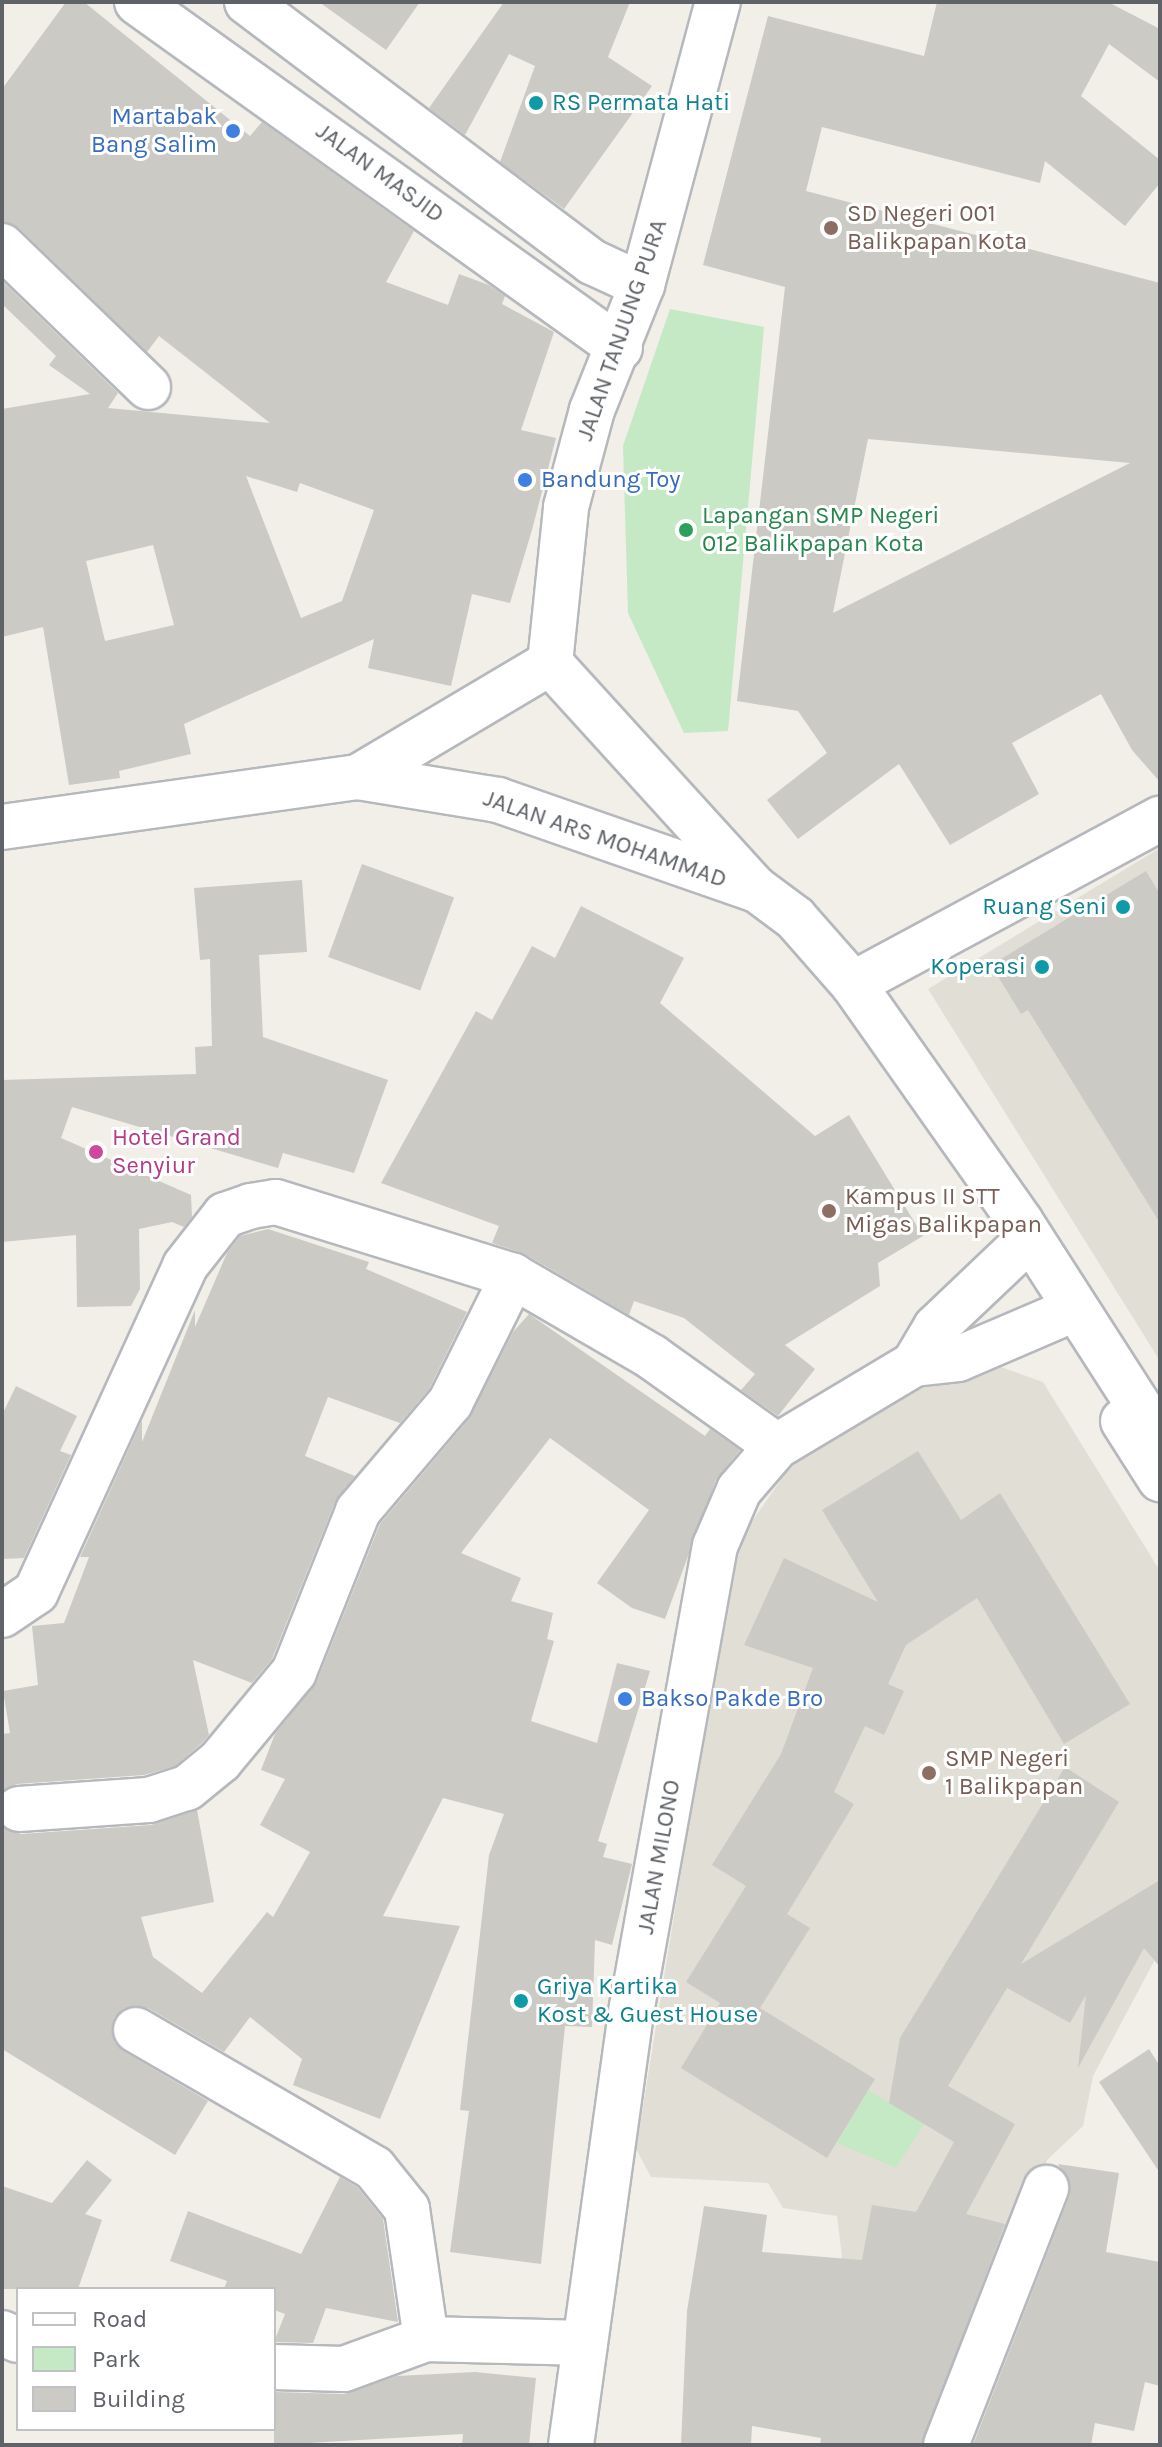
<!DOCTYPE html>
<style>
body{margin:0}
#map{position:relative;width:1162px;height:2447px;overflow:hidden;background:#f1efe8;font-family:Karla,sans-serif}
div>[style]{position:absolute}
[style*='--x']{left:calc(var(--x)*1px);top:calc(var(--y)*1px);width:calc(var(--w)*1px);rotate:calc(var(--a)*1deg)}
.education>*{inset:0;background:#e1ded6}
.green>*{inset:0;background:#c5e8c5}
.building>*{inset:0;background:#cccac5;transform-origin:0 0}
.roads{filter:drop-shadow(2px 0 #b5b8bc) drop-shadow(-2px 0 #b5b8bc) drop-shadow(0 2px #b5b8bc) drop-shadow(0 -2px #b5b8bc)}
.street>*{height:44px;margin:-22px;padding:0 22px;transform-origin:22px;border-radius:22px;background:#fff}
.secondary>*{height:44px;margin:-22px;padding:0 22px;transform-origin:22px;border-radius:22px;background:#fff}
.dots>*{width:22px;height:22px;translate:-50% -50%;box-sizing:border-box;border:4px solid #fff;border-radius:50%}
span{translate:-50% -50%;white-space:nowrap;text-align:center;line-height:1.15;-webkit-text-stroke:6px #fff;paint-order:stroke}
.culture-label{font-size:24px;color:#0d838f}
.left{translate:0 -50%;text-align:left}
.right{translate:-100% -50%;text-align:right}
.shop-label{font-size:24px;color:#366cbe}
.street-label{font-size:24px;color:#5f6368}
.education-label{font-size:24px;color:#785e54}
.leisure-label{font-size:24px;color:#27864d}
.hotel-label{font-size:24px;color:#b23c85}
.frame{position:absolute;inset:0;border:4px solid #5f6368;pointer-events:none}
.legend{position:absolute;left:16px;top:2287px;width:260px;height:144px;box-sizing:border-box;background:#fff;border:2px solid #bfc1c3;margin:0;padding:10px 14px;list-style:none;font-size:24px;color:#5f6368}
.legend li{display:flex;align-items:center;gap:16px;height:40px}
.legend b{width:40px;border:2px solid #bfc1c3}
</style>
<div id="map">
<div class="education">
<div style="clip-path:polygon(1160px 848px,1160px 1361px,928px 989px)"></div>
<div style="clip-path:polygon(998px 1366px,1043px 1382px,1160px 1571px,1160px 1950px,1093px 2076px,1083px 2126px,1047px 2160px,1006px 2282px,942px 2282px,843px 2265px,837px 2216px,783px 2208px,768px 2183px,651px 2177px,636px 2149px,726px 1597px,746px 1530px,785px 1474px,823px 1437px,955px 1367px)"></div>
</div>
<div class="green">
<div style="clip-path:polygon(670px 309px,764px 327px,728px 731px,684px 733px,628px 613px,623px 446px)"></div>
<div style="clip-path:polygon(868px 2090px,924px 2124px,896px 2168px,837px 2143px)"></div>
</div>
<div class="building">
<div style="clip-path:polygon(evenodd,66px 2px,84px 2px,250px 136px,262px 122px,414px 231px,386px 282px,448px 305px,459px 274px,489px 285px,505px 296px,502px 304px,554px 332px,521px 430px,556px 438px,532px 530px,510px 603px,472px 594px,451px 686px,368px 668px,374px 639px,184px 724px,191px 754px,119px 771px,120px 778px,69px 785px,43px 627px,2px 637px,2px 409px,90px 394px,49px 365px,56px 356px,2px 304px,2px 281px,118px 393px,108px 408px,270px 423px,159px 336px,147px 352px,19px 228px,2px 222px,2px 89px,66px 2px,246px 476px,297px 492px,300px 483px,374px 510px,342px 601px,301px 618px,246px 476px,66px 2px,153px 545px,174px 625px,105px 641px,86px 561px,153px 545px)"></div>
<div style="clip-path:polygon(319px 2px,420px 2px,386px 50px)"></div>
<div style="clip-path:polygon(504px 2px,630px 2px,608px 57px,652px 86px,564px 209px,500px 162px,535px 66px,509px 54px,465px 135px,429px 108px)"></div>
<div style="clip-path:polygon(evenodd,937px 2px,1108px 2px,1160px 29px,1160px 82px,1109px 44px,1081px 96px,1160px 160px,1160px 183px,1125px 226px,1045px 161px,1040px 183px,822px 127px,806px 191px,1160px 283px,1160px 782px,1132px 750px,1101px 694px,1012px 743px,1039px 794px,950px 845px,899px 764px,798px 839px,767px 800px,827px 753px,798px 711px,737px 701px,785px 287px,703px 265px,768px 16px,924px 56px,937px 2px,868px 439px,1130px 463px,833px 613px,868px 439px)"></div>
<div style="left:362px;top:864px;width:98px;height:99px;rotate:20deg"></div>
<div style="clip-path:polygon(1146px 871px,1160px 894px,1160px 1223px,1028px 1010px,1021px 1014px,991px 965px)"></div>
<div style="clip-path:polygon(302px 880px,307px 952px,259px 955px,263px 1037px,388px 1080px,354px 1173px,283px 1153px,278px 1168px,72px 1107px,61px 1138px,191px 1195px,192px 1217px,184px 1227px,172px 1222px,139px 1229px,140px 1289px,131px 1306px,77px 1307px,76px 1235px,2px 1242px,2px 1080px,196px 1074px,195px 1047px,212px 1046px,210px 959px,200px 960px,194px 888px)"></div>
<div style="clip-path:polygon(581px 906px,684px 958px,660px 1003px,815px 1136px,849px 1115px,923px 1236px,878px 1263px,880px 1286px,785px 1345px,815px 1369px,778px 1416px,741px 1390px,755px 1374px,684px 1318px,634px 1301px,629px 1315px,525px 1254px,492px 1243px,499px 1226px,381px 1183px,476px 1011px,492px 1020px,532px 946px,555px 958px)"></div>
<div style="clip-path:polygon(268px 1229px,369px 1262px,366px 1269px,467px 1312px,429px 1389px,400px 1423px,328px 1397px,305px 1456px,355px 1476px,335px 1502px,272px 1659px,252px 1683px,193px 1660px,209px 1735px,202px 1743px,175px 1766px,144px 1775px,17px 1784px,2px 1792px,2px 1734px,10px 1733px,3px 1691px,38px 1685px,32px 1626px,64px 1623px,89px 1557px,80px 1557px,142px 1420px,142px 1442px,195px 1310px,195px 1327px,227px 1253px,240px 1236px)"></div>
<div style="clip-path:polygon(529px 1314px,705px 1436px,710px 1429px,740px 1450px,716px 1480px,665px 1619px,632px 1608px,597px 1583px,649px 1510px,550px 1438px,461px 1553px,521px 1578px,511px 1601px,553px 1613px,547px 1639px,554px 1641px,531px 1721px,597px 1743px,617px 1663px,650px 1671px,598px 1841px,607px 1844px,603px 1857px,632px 1864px,612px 1945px,595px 1940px,592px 2027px,565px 2026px,541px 2264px,450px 2252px,469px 2111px,460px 2110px,489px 1855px,504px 1814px,443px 1798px,383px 1916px,460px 1926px,380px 2119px,293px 2085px,302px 2059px,250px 2017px,224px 2052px,148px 2008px,124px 2008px,114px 2018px,114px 2042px,123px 2051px,208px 2101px,175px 2155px,2px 2049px,2px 1826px,21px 1834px,151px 1825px,197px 1810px,214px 1902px,141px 1917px,153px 1957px,202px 1993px,267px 1912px,273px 1917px,310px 1852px,260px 1825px,285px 1779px,261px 1770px,275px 1734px,317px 1681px,380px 1524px,469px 1419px,513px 1332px)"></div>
<div style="clip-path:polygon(16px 1386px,77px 1416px,60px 1451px,71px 1455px,24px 1558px,2px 1559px,2px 1415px)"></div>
<div style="clip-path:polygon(918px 1451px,961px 1520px,1000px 1493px,1130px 1704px,1064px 1744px,977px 1598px,906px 1645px,888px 1684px,904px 1691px,884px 1735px,865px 1726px,834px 1792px,854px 1804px,787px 1914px,810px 1928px,760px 2008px,875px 2079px,827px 2158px,681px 2068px,720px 2003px,686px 1982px,746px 1886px,712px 1865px,781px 1754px,813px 1668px,744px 1645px,784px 1558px,878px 1602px,822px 1510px)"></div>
<div style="clip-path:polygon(1065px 1767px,1119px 1802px,1021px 1964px,1160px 1880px,1160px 1967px,1144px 1948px,1078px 2068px,1086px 1995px,1070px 2023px,1007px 1988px,948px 2086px,1015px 2124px,966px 2214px,1005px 2224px,922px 2445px,820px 2445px,821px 2438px,752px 2426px,751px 2445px,681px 2445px,687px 2311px,704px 2206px,767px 2215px,762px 2252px,862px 2260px,872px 2205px,916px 2212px,954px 2142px,889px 2103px,900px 2038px)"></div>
<div style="clip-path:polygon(1149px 2049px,1160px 2066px,1160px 2173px,1099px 2082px)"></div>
<div style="clip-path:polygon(87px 2160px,112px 2180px,85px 2214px,102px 2220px,78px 2289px,2px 2289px,2px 2186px,52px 2203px)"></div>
<div style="clip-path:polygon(1058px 2164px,1119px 2173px,1106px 2252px,1160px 2262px,1160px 2386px,1145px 2382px,1134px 2431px,1095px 2423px,1091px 2445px,973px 2445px,1069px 2197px,1070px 2183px)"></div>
<div style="clip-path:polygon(340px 2177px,357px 2187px,383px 2219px,398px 2322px,326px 2308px,313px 2343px,274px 2342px,285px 2314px,274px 2310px,274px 2289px,224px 2289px,227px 2281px,170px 2261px,188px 2211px,301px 2254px)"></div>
<div style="clip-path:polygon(475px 2372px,536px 2378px,529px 2445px,462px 2445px,463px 2434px,274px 2445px,274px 2392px,344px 2394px,397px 2376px)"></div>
</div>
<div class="roads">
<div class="street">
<div style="--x:137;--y:2;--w:594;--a:35.62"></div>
<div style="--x:247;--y:2;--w:432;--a:37"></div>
<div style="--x:592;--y:262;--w:55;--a:24.7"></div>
<div style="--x:2;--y:246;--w:203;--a:44"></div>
<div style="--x:853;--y:984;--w:349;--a:-28.3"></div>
<div style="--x:1014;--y:1253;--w:108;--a:136.5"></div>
<div style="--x:936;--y:1327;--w:43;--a:120.7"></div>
<div style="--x:914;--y:1364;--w:44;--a:-6.5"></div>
<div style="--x:958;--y:1359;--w:107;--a:-23.2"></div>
<div style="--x:2;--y:1615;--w:41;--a:-34.1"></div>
<div style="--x:36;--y:1592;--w:358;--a:-65.4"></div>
<div style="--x:185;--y:1266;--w:65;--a:-51.9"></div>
<div style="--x:225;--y:1215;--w:28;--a:-19"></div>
<div style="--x:251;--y:1206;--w:25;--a:-9"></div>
<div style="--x:276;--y:1202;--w:248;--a:17.3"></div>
<div style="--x:513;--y:1276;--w:161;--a:30.2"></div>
<div style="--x:652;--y:1357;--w:153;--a:35.5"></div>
<div style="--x:19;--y:1809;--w:130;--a:-4"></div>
<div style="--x:149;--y:1800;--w:40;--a:-18"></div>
<div style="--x:187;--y:1788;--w:43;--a:-39.3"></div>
<div style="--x:220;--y:1761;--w:116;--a:-50.3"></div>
<div style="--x:294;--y:1672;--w:173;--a:-68.3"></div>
<div style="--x:358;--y:1511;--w:142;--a:-49.6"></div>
<div style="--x:450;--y:1403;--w:142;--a:-63.6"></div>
<div style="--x:136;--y:2030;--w:275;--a:30.1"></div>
<div style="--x:374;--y:2168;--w:53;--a:51.2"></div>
<div style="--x:407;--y:2209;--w:131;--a:81.7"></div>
<div style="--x:426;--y:2339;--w:159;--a:1.4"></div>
<div style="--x:2;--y:2333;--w:17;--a:24"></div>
<div style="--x:274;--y:2367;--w:70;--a:1.6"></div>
<div style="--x:344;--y:2369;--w:87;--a:-20.1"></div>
<div style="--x:571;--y:2445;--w:442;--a:-82.1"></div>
<div style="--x:632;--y:2007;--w:468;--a:-79.8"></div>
<div style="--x:715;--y:1546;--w:61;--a:-66.8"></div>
<div style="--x:739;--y:1490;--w:58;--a:-49.2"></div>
<div style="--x:777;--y:1446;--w:160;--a:-30.9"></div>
<div style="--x:946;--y:2445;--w:276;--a:-68.7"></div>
</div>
<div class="secondary">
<div style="--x:550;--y:663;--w:306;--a:47.7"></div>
<div style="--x:756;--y:889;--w:49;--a:36.6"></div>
<div style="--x:795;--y:918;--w:88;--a:48.7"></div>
<div style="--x:853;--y:984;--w:290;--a:54.8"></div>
<div style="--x:1020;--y:1221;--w:259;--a:57.3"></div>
<div style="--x:550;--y:663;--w:157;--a:-84.1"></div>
<div style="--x:566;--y:507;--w:100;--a:-75"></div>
<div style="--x:592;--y:410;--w:135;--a:-68.2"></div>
<div style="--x:642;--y:285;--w:293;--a:-75"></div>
<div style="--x:358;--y:777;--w:223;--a:-30.7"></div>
<div style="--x:2;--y:827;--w:359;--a:-8"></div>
<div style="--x:358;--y:777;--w:142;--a:9.3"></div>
<div style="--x:498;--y:800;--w:270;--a:19.2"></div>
<div style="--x:1123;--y:1421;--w:69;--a:57.5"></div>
</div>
</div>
<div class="dots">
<div style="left:536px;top:103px;background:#0f9aa8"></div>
<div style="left:233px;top:131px;background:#3f7fe0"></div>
<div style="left:831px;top:228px;background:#8d6e63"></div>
<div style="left:525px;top:480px;background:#3f7fe0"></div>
<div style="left:686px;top:530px;background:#2e9e5b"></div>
<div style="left:1123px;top:907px;background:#0f9aa8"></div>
<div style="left:1042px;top:967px;background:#0f9aa8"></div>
<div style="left:96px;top:1152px;background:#d1479c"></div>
<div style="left:829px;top:1211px;background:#8d6e63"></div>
<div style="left:625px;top:1699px;background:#3f7fe0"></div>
<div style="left:929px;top:1773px;background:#8d6e63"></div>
<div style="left:521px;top:2001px;background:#0f9aa8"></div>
</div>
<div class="culture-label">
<span class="left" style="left:552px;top:103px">RS Permata Hati</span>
<span class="right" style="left:1107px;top:907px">Ruang Seni</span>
<span class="right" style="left:1026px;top:967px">Koperasi</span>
<span class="left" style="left:537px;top:2001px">Griya Kartika<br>Kost &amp; Guest House</span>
</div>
<div class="shop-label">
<span class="right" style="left:217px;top:131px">Martabak<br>Bang Salim</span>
<span class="left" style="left:541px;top:480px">Bandung Toy</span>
<span class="left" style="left:641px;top:1699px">Bakso Pakde Bro</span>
</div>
<div class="street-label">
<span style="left:380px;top:173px;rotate:36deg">JALAN MASJID</span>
<span style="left:622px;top:330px;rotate:-71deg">JALAN TANJUNG PURA</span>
<span style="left:605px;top:839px;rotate:19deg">JALAN ARS MOHAMMAD</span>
<span style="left:659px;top:1857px;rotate:-80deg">JALAN MILONO</span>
</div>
<div class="education-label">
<span class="left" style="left:847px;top:228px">SD Negeri 001<br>Balikpapan Kota</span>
<span class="left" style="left:845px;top:1211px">Kampus II STT<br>Migas Balikpapan</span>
<span class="left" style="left:945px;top:1773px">SMP Negeri<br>1 Balikpapan</span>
</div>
<div class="leisure-label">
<span class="left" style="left:702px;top:530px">Lapangan SMP Negeri<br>012 Balikpapan Kota</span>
</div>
<div class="hotel-label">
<span class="left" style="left:112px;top:1152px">Hotel Grand<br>Senyiur</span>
</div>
<div class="frame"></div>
<ul class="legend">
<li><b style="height:10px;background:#fff"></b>Road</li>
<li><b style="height:22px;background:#c5e8c5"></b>Park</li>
<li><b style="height:22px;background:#cccac5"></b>Building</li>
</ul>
</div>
